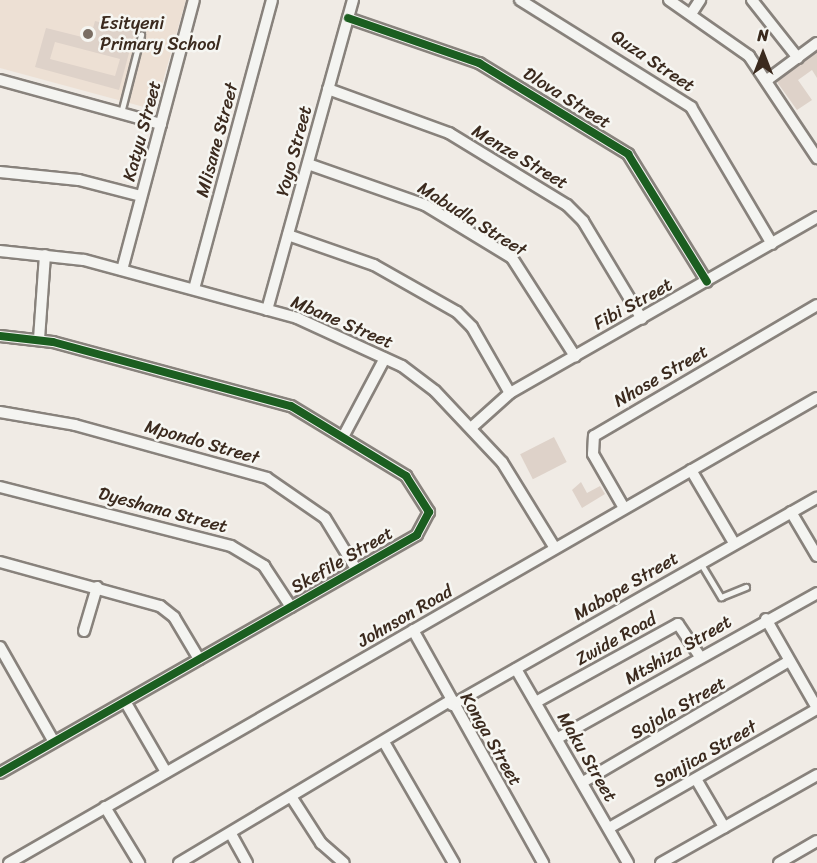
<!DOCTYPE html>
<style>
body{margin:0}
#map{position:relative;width:817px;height:863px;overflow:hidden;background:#f0ebe5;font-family:Sriracha,sans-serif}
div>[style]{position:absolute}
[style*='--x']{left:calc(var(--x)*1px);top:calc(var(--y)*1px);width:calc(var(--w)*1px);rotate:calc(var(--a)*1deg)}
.built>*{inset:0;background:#ede0d4}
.building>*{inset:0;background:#ded2c9;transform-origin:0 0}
.roads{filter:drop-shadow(2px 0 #88827c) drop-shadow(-2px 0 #88827c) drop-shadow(0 2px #88827c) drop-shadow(0 -2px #88827c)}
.service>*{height:5px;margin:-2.5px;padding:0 2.5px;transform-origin:2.5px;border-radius:2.5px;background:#f4f4f1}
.minor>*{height:10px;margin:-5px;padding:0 5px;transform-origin:5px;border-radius:5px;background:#f4f4f1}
.cycleway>*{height:8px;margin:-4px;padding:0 4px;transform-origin:4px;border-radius:4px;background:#1b5e20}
.dots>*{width:16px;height:16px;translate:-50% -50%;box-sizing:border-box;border:3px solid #f6f6f2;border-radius:50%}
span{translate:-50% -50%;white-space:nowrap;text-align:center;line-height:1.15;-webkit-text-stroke:5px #f6f6f2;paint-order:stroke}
.poi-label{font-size:18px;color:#3b2a1e}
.left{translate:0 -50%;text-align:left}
.street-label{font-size:18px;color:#3b2a1e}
.north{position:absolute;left:733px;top:24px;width:60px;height:60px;-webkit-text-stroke:4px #f6f6f2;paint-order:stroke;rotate:0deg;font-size:16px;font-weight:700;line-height:24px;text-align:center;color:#3b2a1e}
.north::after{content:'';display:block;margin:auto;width:21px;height:27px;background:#3b2a1e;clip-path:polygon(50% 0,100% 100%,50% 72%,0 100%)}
</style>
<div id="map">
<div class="built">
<div style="clip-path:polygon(0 0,186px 0,157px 102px,144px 107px,0 68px)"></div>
</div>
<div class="building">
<div style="clip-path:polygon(evenodd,95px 21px,135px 31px,119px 90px,35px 67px,46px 28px,90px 39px,95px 21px,55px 42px,120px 59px,115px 76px,50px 59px,55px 42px)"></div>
<div style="clip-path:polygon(817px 52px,817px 78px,812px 70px,798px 80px,812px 100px,797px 110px,777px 82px)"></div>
<div style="left:554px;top:437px;width:28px;height:38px;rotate:63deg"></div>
<div style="clip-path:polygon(581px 482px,587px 493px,600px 486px,605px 494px,582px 508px,572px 490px)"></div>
</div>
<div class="roads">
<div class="service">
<div style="--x:121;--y:113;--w:81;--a:-75.6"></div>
<div style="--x:701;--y:564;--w:39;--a:59"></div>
<div style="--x:721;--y:597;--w:27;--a:-22"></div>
</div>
<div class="minor">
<div style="--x:520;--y:0;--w:202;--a:32"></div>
<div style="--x:691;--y:107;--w:159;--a:59.4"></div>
<div style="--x:669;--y:0;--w:98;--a:35"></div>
<div style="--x:749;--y:56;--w:123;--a:56.3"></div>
<div style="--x:752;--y:0;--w:74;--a:51.6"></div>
<div style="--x:691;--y:14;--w:17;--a:-57"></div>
<div style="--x:348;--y:18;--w:139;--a:19"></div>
<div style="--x:479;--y:63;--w:175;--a:31.4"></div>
<div style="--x:628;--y:154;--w:150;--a:58.3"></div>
<div style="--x:0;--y:80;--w:167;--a:15.3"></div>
<div style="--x:767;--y:80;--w:62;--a:-36.5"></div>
<div style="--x:328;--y:89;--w:129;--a:20"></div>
<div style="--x:449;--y:133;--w:138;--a:31.4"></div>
<div style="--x:567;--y:205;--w:23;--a:45"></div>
<div style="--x:583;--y:221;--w:114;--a:59"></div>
<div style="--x:308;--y:164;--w:124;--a:19.3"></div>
<div style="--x:425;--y:205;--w:102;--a:31.3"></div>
<div style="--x:512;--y:258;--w:117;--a:57.3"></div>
<div style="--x:0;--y:172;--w:79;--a:5.8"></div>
<div style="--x:79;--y:180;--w:64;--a:14.5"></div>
<div style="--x:288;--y:235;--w:91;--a:19.2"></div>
<div style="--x:374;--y:265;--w:95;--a:29.5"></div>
<div style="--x:457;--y:312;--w:21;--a:45"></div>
<div style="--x:472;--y:327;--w:76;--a:60.1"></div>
<div style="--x:0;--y:251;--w:84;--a:6.1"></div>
<div style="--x:84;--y:260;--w:221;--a:15.2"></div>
<div style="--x:297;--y:318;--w:115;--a:24.6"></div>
<div style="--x:402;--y:366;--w:41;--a:37.1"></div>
<div style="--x:435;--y:391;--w:98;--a:46.7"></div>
<div style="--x:502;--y:462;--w:101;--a:58.4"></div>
<div style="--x:122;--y:270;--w:279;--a:-75.1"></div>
<div style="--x:194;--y:289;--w:299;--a:-74.9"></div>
<div style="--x:267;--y:310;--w:322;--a:-74.5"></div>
<div style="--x:0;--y:336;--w:53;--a:6.5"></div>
<div style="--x:53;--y:342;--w:246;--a:15.1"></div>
<div style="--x:291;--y:406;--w:135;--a:31.3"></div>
<div style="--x:406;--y:476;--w:43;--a:57.4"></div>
<div style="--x:429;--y:512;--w:26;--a:118"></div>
<div style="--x:417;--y:535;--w:480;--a:150.3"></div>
<div style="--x:39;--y:339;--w:84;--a:-85.9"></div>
<div style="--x:0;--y:412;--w:76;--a:9.8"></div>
<div style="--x:75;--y:425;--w:199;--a:15.4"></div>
<div style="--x:267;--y:478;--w:70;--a:34.6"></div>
<div style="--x:325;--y:518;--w:60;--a:58.7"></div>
<div style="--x:471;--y:428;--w:52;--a:-41.9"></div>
<div style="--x:510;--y:393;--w:354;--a:-29.8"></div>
<div style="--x:343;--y:437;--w:89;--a:-62"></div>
<div style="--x:691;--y:470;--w:85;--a:59.5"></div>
<div style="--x:0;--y:487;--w:238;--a:14.3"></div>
<div style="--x:231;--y:546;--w:39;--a:31"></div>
<div style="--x:264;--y:566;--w:49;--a:56.6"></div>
<div style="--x:624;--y:508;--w:62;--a:-119.9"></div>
<div style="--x:593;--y:454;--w:18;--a:-87"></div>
<div style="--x:594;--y:436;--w:259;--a:-30.4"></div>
<div style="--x:791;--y:512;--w:51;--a:59.4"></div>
<div style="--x:0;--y:562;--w:166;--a:15.4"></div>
<div style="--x:160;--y:606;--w:18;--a:38"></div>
<div style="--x:174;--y:617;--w:49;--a:59.2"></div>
<div style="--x:766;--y:619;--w:103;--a:60.2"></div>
<div style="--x:413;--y:630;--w:267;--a:60.8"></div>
<div style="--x:84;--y:631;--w:46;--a:-73.5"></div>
<div style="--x:0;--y:647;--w:109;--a:60.4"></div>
<div style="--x:516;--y:669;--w:224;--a:60"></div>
<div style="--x:536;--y:702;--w:162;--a:-28.8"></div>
<div style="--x:678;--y:624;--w:37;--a:56"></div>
<div style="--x:126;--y:703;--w:80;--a:59.9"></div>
<div style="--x:452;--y:705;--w:420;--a:-29.6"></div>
<div style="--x:558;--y:738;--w:297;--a:-29.2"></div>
<div style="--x:384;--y:742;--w:140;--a:60"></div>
<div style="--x:696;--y:779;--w:56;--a:59.7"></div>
<div style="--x:583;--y:782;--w:239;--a:-30.4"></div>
<div style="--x:292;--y:798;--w:54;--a:57.2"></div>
<div style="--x:321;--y:843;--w:30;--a:41"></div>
<div style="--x:105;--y:807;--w:66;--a:58.7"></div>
<div style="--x:609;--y:828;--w:240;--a:-29.8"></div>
<div style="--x:231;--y:834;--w:33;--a:61"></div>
<div style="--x:9;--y:863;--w:932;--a:-29.92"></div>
<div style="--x:179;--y:863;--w:316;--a:-30.9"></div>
<div style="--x:661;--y:863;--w:179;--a:-29.4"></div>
<div style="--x:779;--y:863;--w:44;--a:-30.1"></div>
</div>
</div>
<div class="cycleway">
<div style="--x:348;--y:18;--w:139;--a:19"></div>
<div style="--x:479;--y:63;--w:175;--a:31.4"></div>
<div style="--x:628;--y:154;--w:150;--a:58.3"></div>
<div style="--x:0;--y:336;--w:53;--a:6.5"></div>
<div style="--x:53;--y:342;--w:246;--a:15.1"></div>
<div style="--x:291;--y:406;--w:135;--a:31.3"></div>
<div style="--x:406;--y:476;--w:43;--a:57.4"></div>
<div style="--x:429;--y:512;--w:26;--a:118"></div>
<div style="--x:417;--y:535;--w:480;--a:150.3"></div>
</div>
<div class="dots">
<div style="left:88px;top:34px;background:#7a6e64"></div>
</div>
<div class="poi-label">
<span class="left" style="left:100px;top:34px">Esityeni<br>Primary School</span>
</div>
<div class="street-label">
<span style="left:653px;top:61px;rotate:34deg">Quza Street</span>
<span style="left:567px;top:98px;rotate:32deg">Dlova Street</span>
<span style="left:142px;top:131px;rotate:-75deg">Katyu Street</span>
<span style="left:217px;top:140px;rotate:-75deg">Mlisane Street</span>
<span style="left:294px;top:151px;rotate:-75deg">Yoyo Street</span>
<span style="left:520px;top:157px;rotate:31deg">Menze Street</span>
<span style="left:472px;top:219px;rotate:32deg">Mabudla Street</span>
<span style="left:633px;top:304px;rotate:-29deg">Fibi Street</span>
<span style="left:342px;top:322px;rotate:23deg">Mbane Street</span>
<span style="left:661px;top:376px;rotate:-30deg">Nhose Street</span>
<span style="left:202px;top:442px;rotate:16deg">Mpondo Street</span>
<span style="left:163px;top:510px;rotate:15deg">Dyeshana Street</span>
<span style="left:342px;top:560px;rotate:-30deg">Skefile Street</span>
<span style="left:626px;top:586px;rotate:-30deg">Mabope Street</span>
<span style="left:405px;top:616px;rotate:-30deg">Johnson Road</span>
<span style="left:616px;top:639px;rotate:-29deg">Zwide Road</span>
<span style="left:678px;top:650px;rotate:-30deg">Mtshiza Street</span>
<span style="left:678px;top:708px;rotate:-30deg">Sojola Street</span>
<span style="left:491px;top:739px;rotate:60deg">Konga Street</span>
<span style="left:705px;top:754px;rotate:-30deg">Sonjica Street</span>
<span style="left:587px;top:757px;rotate:60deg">Maku Street</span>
</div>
<div class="north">N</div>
</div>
